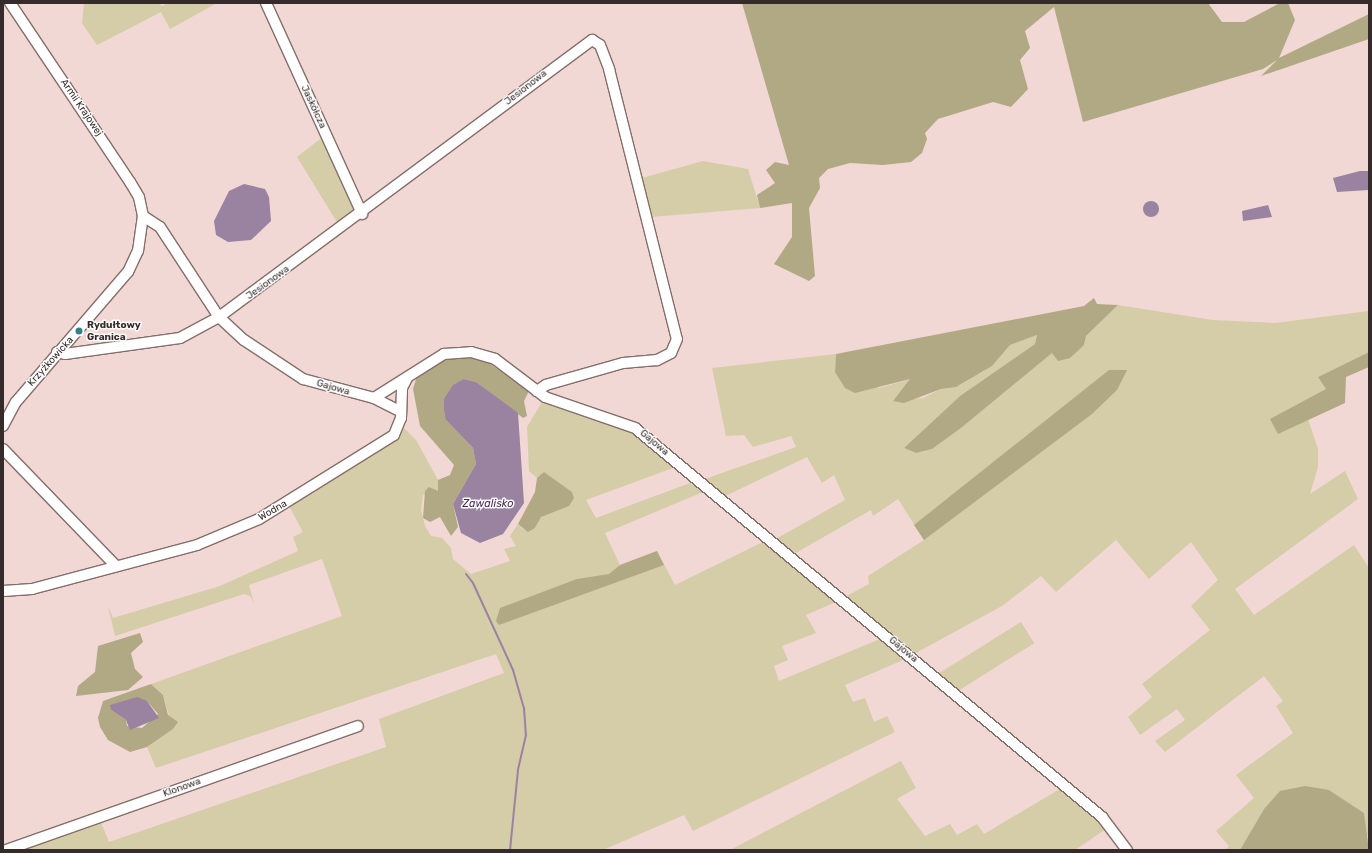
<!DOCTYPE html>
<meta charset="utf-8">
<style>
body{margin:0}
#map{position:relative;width:1372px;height:853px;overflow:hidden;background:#f1d8d4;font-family:Rubik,sans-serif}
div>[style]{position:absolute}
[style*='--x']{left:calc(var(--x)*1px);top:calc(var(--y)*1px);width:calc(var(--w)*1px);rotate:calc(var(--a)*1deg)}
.green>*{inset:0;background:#d4cda8;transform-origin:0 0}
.forest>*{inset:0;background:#b0a983}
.water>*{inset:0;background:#9a82a1}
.round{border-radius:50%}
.stream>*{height:2px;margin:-1px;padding:0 1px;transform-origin:1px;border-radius:1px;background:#9a82a1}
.roads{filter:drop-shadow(1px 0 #846e6a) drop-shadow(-1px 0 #846e6a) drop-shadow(0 1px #846e6a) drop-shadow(0 -1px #846e6a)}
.minor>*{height:10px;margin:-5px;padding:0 5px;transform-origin:5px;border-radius:5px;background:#fff}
.dots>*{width:11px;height:11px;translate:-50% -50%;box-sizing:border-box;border:2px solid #fff;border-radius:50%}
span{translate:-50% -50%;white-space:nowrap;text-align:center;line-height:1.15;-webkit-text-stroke:3px #fff;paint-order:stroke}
.street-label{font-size:10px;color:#352b2a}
.poi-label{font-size:10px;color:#352b2a;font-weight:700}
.left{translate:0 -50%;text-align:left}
.water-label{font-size:11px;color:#4e2c57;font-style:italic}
.frame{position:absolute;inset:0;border:4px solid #352b2a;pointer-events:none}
</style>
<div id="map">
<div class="green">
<div style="clip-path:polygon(84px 3px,159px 3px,162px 6px,168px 3px,217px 3px,170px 29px,161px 12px,97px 45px,82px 23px)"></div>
<div style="clip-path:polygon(324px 136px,358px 213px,340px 227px,297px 157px)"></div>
<div style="clip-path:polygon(703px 161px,748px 169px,760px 208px,651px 217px,642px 178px)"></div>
<div style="clip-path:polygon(evenodd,1118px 305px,1213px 320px,1275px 323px,1369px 311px,1369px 352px,1318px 377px,1326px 389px,1308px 419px,1318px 449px,1318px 467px,1310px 494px,1345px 471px,1358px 499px,1235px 589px,1254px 615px,1354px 545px,1369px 568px,1369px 835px,1366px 836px,1364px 813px,1329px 790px,1264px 809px,1240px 850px,1225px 850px,1229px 846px,1216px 831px,1254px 798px,1236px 775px,1293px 733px,1276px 706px,1283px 701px,1264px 676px,1165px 752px,1155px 741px,1185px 720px,1177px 709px,1140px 735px,1128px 717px,1152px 697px,1142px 684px,1210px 630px,1191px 606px,1218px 580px,1191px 542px,1149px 579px,1116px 540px,1056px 592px,1041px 576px,1002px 606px,903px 660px,845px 685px,853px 702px,865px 698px,874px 722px,887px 716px,895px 732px,693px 831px,684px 815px,603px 850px,10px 850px,99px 818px,109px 842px,386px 747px,379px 719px,504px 673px,496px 654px,156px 768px,147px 747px,173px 729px,163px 695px,151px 684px,342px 616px,322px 559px,249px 585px,254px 603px,250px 596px,244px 594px,115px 636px,108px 606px,113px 618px,220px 586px,298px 551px,293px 537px,303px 532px,287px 502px,388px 445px,403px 427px,416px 440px,438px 480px,438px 492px,423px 495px,421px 510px,425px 526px,431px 536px,442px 538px,451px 548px,453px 559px,471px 574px,510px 561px,504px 549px,516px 546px,510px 536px,518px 524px,523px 529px,535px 528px,541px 517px,574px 498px,572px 492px,544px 473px,537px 478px,529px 471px,527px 427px,545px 397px,614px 418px,681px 465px,586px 500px,596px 518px,690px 483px,703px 492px,605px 533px,620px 565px,657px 551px,675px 585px,771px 538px,774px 540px,845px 500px,834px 475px,822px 483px,807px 457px,721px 498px,699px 481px,796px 447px,791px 436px,753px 447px,744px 435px,726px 436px,712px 368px,836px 354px,835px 372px,879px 388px,911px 379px,893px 401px,923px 398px,941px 389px,956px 387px,992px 366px,1010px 345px,1037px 335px,1035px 344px,960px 396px,904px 448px,916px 453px,932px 449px,961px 428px,1053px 352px,1083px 345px,1086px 336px,1118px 305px,898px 499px,924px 540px,868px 576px,869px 584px,843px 598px,792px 555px,871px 510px,873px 516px,898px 499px,1118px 305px,843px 599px,887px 636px,779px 681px,774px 666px,788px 660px,782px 646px,816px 633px,806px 615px,843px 599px)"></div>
<div style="left:1021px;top:622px;width:25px;height:99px;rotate:58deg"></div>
<div style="clip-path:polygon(901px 761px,916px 788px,897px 799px,925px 836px,950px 824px,957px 835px,977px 824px,984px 834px,1065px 786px,1109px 827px,1075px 850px,730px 850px)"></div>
</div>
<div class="forest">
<div style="clip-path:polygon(742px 3px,1208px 3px,1222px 22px,1244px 22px,1280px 3px,1288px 3px,1295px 20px,1279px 58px,1369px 14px,1369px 39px,1261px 76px,1277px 60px,1263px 69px,1083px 122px,1054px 7px,1025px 31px,1030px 48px,1020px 60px,1028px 89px,1011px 107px,993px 102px,938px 119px,925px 133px,927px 139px,922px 153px,911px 162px,883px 165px,850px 163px,828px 169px,819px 178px,820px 188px,809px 208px,815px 276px,809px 281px,774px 264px,792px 237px,792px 203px,760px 208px,757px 195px,775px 183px,766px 170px,775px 162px,789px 165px)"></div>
<div style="clip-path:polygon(1094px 298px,1097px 304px,1118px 305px,1086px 336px,1084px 345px,1070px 358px,1058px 361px,1052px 353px,961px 428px,932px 449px,916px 453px,904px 448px,960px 396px,1035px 344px,1037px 335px,1010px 345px,992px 366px,956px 387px,941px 389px,904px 403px,893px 401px,910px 379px,855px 393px,845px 388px,835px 372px,836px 354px,1084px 306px)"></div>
<div style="clip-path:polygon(1369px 352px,1369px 367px,1346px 377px,1345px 403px,1278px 434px,1270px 419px,1326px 389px,1318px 377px)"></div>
<div style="clip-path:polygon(460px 355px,483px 359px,529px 391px,524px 401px,527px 416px,523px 418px,476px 382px,464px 379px,446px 420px,473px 448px,476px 464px,453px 504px,458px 527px,451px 536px,440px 517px,430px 522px,423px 518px,425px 491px,429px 487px,438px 491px,438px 480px,450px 475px,454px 465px,420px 426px,413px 389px,417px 376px,435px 364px)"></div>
<div style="clip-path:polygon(1109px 370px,1127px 370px,1117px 390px,1092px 414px,924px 540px,914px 525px)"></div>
<div style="clip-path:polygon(544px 472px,572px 492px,574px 498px,569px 506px,541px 517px,535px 528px,528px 532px,518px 524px,535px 492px,537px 478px)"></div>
<div style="clip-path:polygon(657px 551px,664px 565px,499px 625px,496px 621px,500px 608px,577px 579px,609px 574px,620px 565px)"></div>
<div style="clip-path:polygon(140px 633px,143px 642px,131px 653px,135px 669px,143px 677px,128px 690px,76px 696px,78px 686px,95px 672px,98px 646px)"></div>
<div style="clip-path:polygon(evenodd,151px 684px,163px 695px,168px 715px,178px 722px,173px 729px,147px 747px,130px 752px,108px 740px,100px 727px,98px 718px,103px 701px,151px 684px,127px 700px,147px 701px,158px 714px,142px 728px,127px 726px,126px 720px,111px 710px,127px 700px)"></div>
<div style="clip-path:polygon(1305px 786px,1329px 790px,1364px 813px,1369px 850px,1240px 850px,1264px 809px,1280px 791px)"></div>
</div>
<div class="water">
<div style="clip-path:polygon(1360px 171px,1369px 171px,1369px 190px,1337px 192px,1333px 178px)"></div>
<div style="clip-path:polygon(244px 184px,265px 189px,269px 197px,271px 221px,251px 240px,228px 242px,216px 235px,214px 221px,229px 191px)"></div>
<div class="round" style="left:1143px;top:201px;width:16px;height:16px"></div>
<div style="clip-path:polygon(1268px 205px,1272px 217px,1243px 221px,1242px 211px)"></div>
<div style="clip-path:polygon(464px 379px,476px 382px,518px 413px,524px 503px,503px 534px,480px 543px,461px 533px,453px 504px,476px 464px,473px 448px,446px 420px,444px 409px,444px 399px,453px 385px)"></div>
<div style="clip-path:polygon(137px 697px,147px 701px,159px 718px,130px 730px,126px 720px,111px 710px,110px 705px)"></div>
</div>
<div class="stream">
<div style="--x:466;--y:574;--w:11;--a:52"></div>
<div style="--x:473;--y:583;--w:96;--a:65.3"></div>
<div style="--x:513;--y:670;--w:40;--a:74"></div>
<div style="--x:524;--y:708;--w:27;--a:86"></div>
<div style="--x:526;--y:735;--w:36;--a:103"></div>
<div style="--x:518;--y:770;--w:80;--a:95.7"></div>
</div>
<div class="roads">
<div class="minor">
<div style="--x:266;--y:3;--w:232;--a:65.5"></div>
<div style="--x:143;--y:216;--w:20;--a:33"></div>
<div style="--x:160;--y:227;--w:108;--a:56.8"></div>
<div style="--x:219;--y:317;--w:34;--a:43"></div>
<div style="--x:244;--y:340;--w:71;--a:33.5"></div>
<div style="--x:303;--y:379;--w:73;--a:15"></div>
<div style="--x:374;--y:398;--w:83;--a:-32.2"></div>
<div style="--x:444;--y:354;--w:27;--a:-4"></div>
<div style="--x:471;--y:352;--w:25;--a:16"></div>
<div style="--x:495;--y:359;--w:63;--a:37.2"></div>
<div style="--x:545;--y:397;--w:95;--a:19"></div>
<div style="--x:635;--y:428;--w:608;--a:39.79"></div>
<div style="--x:1102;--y:817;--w:41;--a:52.9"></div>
<div style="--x:57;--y:352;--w:8;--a:14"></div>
<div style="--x:65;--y:354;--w:116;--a:-7.9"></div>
<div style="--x:180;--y:338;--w:44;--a:-28.3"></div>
<div style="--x:219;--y:317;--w:465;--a:-36.6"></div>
<div style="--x:592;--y:40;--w:9;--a:32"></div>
<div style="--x:600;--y:45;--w:26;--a:69"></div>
<div style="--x:609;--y:69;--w:278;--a:75.9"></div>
<div style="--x:677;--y:339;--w:15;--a:113"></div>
<div style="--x:671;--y:353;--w:16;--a:153"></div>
<div style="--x:657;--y:360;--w:34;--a:175"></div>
<div style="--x:623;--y:363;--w:80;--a:164.1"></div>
<div style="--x:546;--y:385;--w:11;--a:146"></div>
<div style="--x:374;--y:398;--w:30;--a:27"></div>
<div style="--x:3;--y:426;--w:27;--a:-62"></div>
<div style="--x:16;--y:402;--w:172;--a:-49.3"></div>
<div style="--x:128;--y:272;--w:23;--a:-65"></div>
<div style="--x:138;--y:251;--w:35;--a:-82"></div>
<div style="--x:143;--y:216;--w:19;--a:-102"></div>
<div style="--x:139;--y:197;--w:17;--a:-121"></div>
<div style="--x:130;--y:182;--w:216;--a:-123.8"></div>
<div style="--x:3;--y:449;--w:163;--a:46"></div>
<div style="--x:3;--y:591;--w:29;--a:-4"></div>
<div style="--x:32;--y:589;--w:171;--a:-14.9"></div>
<div style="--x:197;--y:545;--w:67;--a:-22.8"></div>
<div style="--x:259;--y:519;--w:159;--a:-31.9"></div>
<div style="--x:394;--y:435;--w:18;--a:-68"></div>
<div style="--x:401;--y:418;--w:30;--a:-88"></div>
<div style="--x:402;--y:388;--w:11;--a:-63"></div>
<div style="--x:6;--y:850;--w:373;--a:-19.4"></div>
</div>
</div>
<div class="dots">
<div style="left:79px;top:331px;background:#377f86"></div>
</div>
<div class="street-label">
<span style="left:526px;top:88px;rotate:-38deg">Jesionowa</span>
<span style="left:313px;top:107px;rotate:65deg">Jaskółcza</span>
<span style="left:81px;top:108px;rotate:56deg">Armii Krajowej</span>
<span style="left:268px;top:283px;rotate:-36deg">Jesionowa</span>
<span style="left:51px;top:362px;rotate:-48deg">Krzyżkowicka</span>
<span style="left:333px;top:388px;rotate:16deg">Gajowa</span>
<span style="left:654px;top:443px;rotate:40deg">Gajowa</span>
<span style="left:273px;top:511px;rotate:-30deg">Wodna</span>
<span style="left:903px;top:650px;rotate:40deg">Gajowa</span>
<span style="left:182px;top:788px;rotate:-20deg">Klonowa</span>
</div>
<div class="poi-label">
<span class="left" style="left:87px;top:331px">Rydułtowy<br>Granica</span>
</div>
<div class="water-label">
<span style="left:488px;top:504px">Zawalisko</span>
</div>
<div class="frame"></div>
</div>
